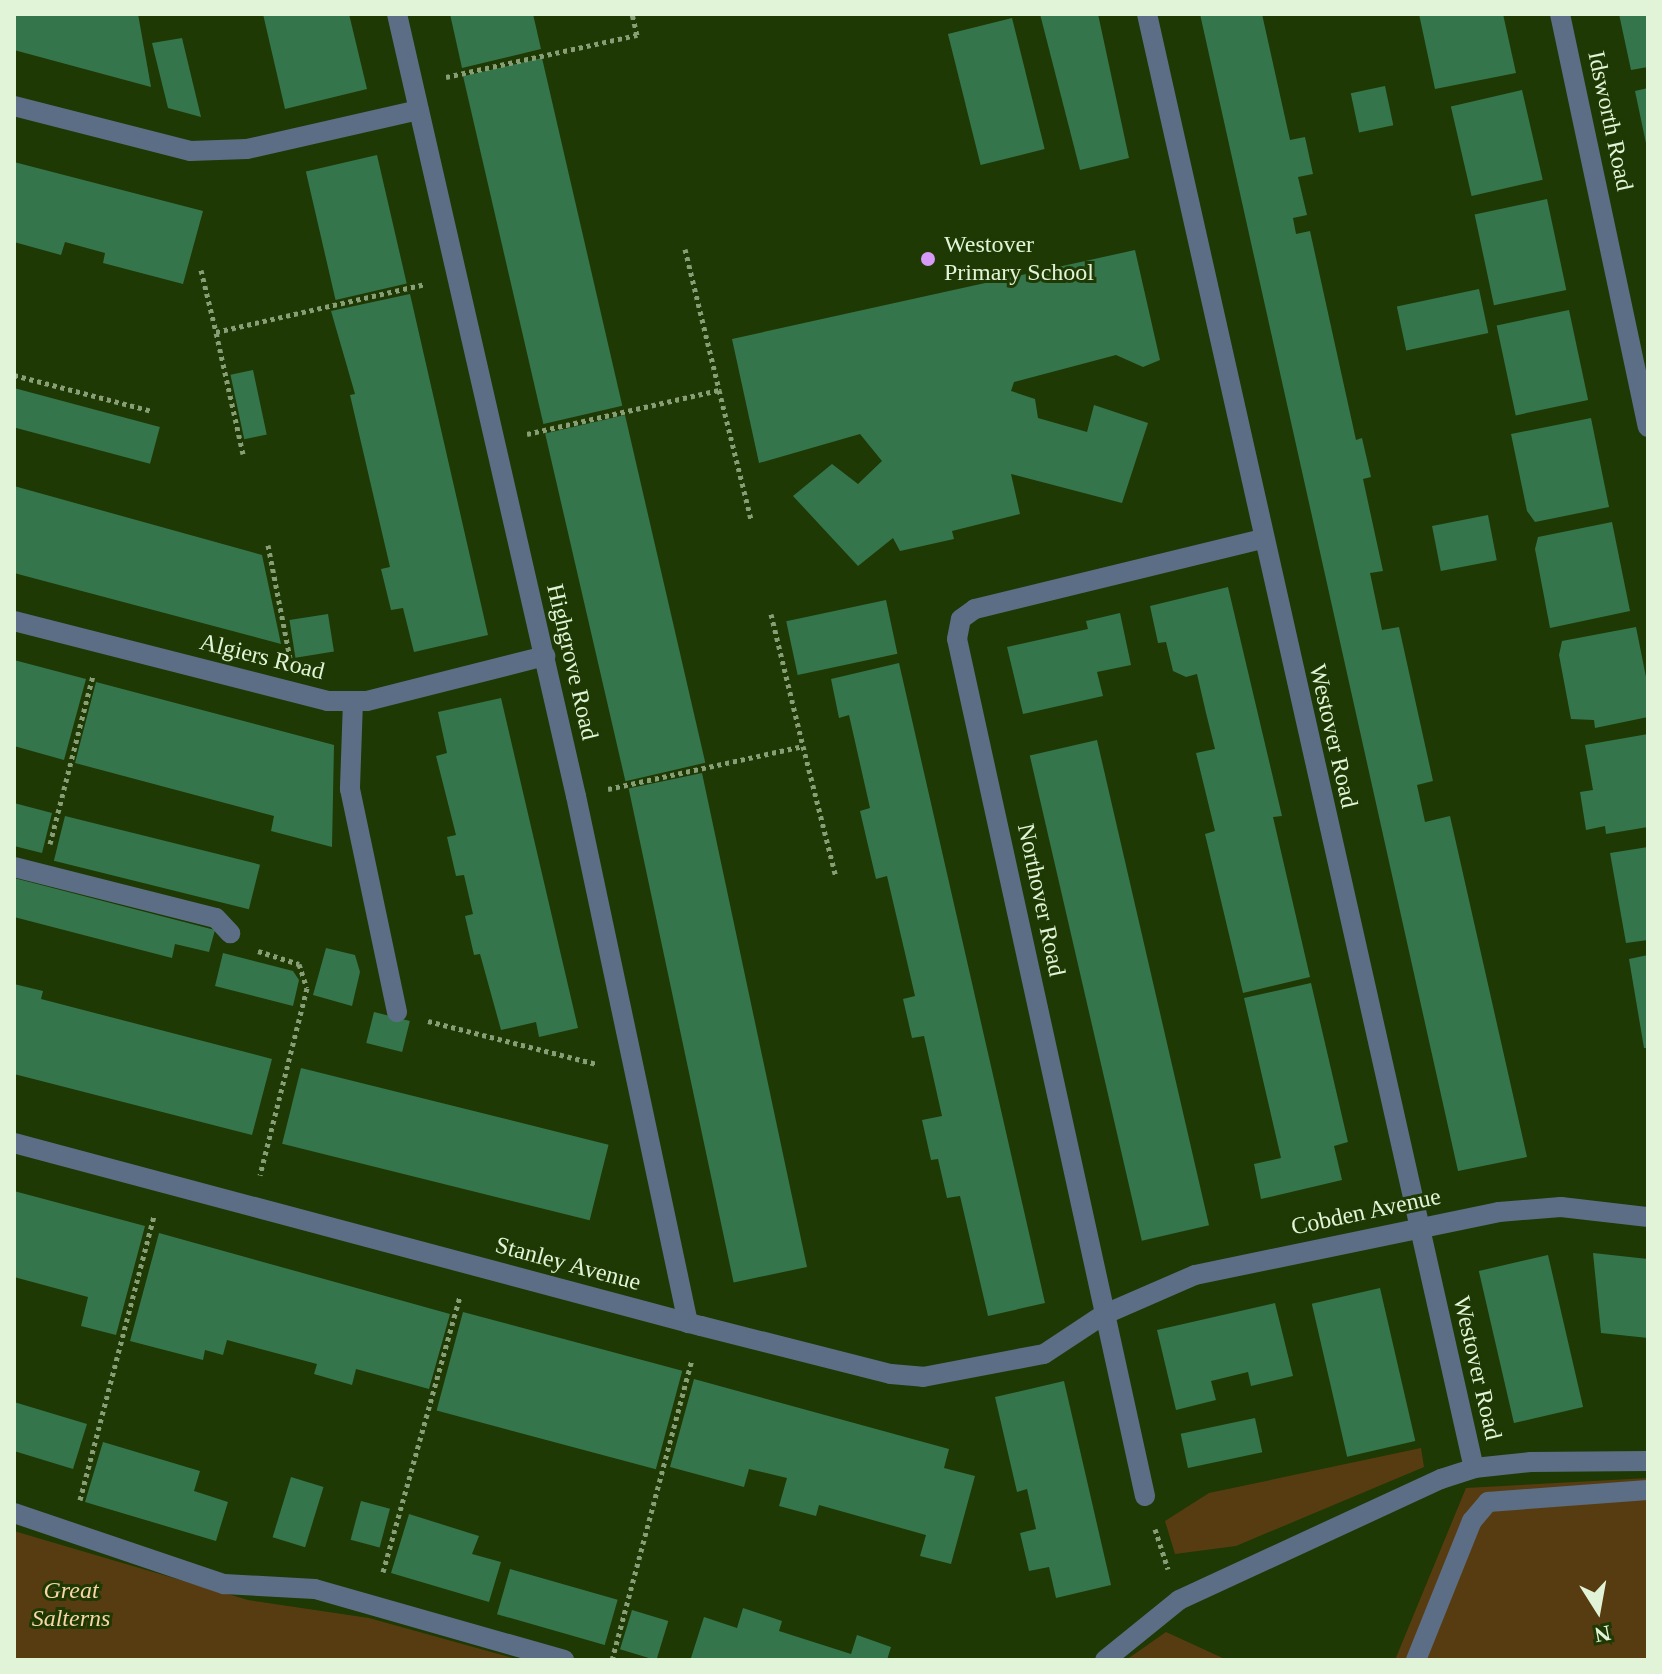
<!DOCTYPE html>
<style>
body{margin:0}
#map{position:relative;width:1662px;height:1674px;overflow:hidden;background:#1e3904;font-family:Georgia,serif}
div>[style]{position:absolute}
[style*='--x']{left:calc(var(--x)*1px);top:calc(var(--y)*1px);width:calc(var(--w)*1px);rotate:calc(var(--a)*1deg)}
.green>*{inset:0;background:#583c11}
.building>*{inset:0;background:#35754c;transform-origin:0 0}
.path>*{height:5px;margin-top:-2.5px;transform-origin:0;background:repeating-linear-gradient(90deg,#889e76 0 4px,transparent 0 8px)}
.minor>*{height:20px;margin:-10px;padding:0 10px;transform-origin:10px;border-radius:10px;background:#5c6e85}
.dots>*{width:22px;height:22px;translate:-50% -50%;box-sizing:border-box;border:4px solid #1e3904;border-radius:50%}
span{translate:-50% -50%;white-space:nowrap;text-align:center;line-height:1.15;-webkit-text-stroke:6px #1e3904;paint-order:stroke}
.street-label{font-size:24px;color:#e2f4d7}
.poi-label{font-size:24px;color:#e2f4d7}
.left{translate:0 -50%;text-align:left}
.park-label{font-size:24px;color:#fad5a5;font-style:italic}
.frame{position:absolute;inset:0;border:16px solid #e2f4d7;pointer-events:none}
.north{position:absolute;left:1558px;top:1570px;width:80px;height:80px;-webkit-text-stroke:6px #1e3904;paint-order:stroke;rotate:169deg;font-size:22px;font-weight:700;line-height:32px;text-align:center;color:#e2f4d7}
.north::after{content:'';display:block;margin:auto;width:28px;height:36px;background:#e2f4d7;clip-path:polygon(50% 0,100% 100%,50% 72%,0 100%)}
</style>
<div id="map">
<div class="green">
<div style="clip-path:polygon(1421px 1448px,1424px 1467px,1236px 1546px,1175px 1554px,1165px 1521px,1209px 1493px)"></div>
<div style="clip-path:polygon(1648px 1478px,1648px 1660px,1395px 1660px,1466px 1488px)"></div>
<div style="clip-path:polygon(14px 1531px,248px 1600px,369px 1618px,520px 1660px,14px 1660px)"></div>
<div style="clip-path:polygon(1166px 1632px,1227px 1660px,1126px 1660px)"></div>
</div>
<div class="building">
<div style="clip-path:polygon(14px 14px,138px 14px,151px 87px,14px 50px)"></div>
<div style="clip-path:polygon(263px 14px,349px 14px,367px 89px,285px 109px)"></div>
<div style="clip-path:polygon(450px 14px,533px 14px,541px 49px,462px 68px)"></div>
<div style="clip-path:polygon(1040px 14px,1098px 14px,1129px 158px,1080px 170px)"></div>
<div style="clip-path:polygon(1200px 14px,1262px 14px,1290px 140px,1305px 137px,1313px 174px,1298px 177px,1307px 215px,1293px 218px,1296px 234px,1310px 231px,1356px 440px,1362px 438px,1371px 477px,1363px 479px,1383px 571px,1370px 573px,1382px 630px,1399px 627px,1433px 781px,1417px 785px,1425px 822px,1450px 816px,1527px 1157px,1458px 1171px)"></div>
<div style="clip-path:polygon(1419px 14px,1503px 14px,1516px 73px,1435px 89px)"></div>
<div style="clip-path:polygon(1619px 14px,1648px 14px,1648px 67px,1631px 70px)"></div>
<div style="left:1012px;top:18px;width:135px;height:66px;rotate:76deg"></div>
<div style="clip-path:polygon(182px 38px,201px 117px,168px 108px,152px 43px)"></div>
<div style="left:542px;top:58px;width:357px;height:81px;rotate:77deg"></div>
<div style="left:1385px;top:86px;width:40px;height:35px;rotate:78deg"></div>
<div style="clip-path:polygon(1648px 88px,1648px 148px,1647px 148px,1635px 91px)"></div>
<div style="left:1522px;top:90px;width:92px;height:73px;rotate:77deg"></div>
<div style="left:377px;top:155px;width:132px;height:73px;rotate:77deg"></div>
<div style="clip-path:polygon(14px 162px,203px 211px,183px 284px,103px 263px,105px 253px,65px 242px,61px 255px,14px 242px)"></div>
<div style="left:1547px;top:199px;width:93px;height:74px;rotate:78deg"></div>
<div style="clip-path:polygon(1135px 250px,1160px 360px,1143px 367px,1116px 355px,1014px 382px,1011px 391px,1035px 399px,1038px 418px,1087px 432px,1094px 405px,1148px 423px,1122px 503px,1011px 474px,1020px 514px,952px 531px,954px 539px,900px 551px,893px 538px,858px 566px,793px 496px,832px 464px,858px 484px,882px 461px,860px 434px,759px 463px,732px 339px)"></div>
<div style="left:1479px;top:289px;width:45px;height:84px;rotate:78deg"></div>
<div style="clip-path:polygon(410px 294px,488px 635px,414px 652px,403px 608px,391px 610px,381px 569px,390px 567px,350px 395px,355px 394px,331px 311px)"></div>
<div style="left:1569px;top:310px;width:92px;height:74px;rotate:78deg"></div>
<div style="left:253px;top:370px;width:66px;height:23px;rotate:78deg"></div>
<div style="left:14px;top:388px;width:151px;height:38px;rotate:15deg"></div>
<div style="left:625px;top:415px;width:357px;height:82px;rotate:77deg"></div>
<div style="clip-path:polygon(1591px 418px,1609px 507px,1535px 522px,1527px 511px,1511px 434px)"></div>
<div style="clip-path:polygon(14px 486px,262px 555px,281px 644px,14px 573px)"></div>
<div style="left:1488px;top:515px;width:46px;height:57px;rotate:79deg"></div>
<div style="clip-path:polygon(1612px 522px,1630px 611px,1550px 628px,1535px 549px,1538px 537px)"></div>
<div style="clip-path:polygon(1228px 587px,1282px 816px,1273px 817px,1310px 977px,1243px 993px,1205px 834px,1215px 831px,1196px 753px,1215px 749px,1206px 713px,1197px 674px,1186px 677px,1173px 671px,1166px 642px,1158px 643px,1150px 606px)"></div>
<div style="left:886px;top:600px;width:55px;height:102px;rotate:78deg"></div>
<div style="clip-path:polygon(1120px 613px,1131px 665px,1097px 672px,1103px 696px,1023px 714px,1007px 647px,1088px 629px,1086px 621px)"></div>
<div style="left:328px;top:614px;width:38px;height:39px;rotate:81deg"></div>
<div style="clip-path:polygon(1636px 627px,1648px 687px,1648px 717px,1595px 728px,1594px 720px,1571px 719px,1559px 655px,1562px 641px)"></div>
<div style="clip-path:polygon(14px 660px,86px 679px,64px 760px,14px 746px)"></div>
<div style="clip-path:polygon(899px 663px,1045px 1303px,988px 1316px,960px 1196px,947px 1198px,938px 1159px,931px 1160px,922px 1120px,942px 1116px,924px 1036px,912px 1038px,903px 999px,915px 996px,887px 876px,876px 879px,867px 841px,860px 811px,870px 808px,849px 715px,839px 718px,831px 679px)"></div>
<div style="clip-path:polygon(96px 682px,334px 745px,332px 847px,271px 831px,274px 816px,75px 763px)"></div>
<div style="clip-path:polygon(501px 698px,578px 1028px,539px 1037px,536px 1022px,501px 1030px,480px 954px,474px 955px,465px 916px,473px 914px,464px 875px,456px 876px,447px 837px,456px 835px,436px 756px,447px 753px,438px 712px)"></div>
<div style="clip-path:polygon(1648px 734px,1648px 827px,1606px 834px,1605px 826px,1586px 830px,1580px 792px,1593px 790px,1585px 745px)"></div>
<div style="left:1097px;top:740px;width:498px;height:69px;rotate:77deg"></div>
<div style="left:702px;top:773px;width:505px;height:75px;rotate:78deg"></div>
<div style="clip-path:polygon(14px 803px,52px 813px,42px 853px,14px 846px)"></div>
<div style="left:65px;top:816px;width:201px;height:46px;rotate:14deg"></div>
<div style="clip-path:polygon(1648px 847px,1648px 940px,1626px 943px,1610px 853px)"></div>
<div style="clip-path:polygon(14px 878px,215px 930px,209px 952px,175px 944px,172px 958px,14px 917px)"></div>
<div style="clip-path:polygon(326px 948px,355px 955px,360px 972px,352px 1006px,313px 995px)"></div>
<div style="clip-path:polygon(223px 953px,293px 971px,299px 980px,293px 1006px,215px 986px)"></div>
<div style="clip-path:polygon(1648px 955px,1648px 1048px,1644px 1048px,1629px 959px)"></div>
<div style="clip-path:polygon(1311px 983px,1348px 1142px,1334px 1146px,1342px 1180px,1261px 1199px,1254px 1164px,1281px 1158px,1244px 998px)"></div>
<div style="clip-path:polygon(14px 984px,43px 991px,41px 999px,272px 1059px,252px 1135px,14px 1074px)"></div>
<div style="left:374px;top:1012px;width:37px;height:32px;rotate:14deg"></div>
<div style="left:301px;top:1068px;width:317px;height:78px;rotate:14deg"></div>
<div style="clip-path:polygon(14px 1191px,145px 1226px,116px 1335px,81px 1326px,88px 1297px,14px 1277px)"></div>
<div style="clip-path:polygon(159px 1233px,450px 1314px,429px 1389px,356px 1369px,352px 1385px,314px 1374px,317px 1364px,227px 1340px,223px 1355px,205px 1350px,203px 1360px,130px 1341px)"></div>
<div style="clip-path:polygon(1593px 1253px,1648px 1259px,1648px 1338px,1601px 1333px)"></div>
<div style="left:1548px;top:1255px;width:156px;height:71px;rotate:77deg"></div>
<div style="left:1380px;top:1288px;width:157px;height:70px;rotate:77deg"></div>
<div style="clip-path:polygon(1275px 1303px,1293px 1376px,1251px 1386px,1248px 1372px,1211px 1381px,1216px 1400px,1176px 1410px,1157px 1330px)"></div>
<div style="left:463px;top:1312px;width:227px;height:102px;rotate:15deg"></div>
<div style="clip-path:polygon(694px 1379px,949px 1449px,944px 1468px,975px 1476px,951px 1564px,920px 1556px,926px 1535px,819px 1505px,816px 1516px,779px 1506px,787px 1478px,749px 1469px,744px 1487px,670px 1467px)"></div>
<div style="clip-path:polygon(1064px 1381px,1111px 1585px,1056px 1598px,1049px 1567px,1029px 1571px,1020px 1533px,1036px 1529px,1027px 1489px,1017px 1492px,995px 1397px)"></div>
<div style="clip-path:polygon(14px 1402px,87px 1424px,73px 1469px,14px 1451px)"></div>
<div style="left:1255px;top:1418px;width:35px;height:76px;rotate:78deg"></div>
<div style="clip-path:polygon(103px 1442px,200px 1471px,194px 1491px,228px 1502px,216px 1541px,85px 1502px)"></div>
<div style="left:291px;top:1477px;width:34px;height:63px;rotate:17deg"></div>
<div style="left:361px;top:1501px;width:30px;height:40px;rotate:15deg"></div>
<div style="clip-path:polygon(409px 1514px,479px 1536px,472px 1554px,501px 1562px,489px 1602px,391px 1573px)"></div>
<div style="left:510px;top:1569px;width:112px;height:47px;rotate:16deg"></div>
<div style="clip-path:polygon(743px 1608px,782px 1621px,779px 1631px,851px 1654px,857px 1635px,891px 1647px,887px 1660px,691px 1658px,704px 1617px,737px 1628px)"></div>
<div style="left:632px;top:1610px;width:38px;height:41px;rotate:17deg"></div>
</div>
<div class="path">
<div style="--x:446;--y:77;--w:196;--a:-12.4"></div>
<div style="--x:637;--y:35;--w:22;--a:-103"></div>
<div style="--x:685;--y:249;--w:145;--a:76.4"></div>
<div style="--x:201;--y:270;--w:64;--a:76.4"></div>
<div style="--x:14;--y:375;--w:143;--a:14.6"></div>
<div style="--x:527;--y:434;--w:197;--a:-12.9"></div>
<div style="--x:719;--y:390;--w:133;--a:76.1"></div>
<div style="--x:243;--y:454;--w:125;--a:-102.5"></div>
<div style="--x:216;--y:332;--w:215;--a:-12.9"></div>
<div style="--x:268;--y:545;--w:115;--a:79"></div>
<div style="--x:771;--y:614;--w:136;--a:76.4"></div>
<div style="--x:608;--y:789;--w:200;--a:-12.4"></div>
<div style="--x:803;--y:746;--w:135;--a:75.9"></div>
<div style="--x:50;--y:844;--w:174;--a:-75.7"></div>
<div style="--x:258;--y:951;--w:43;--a:17.6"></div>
<div style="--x:299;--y:964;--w:25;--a:72"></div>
<div style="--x:307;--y:988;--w:193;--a:104.1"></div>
<div style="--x:428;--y:1021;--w:174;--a:14.3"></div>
<div style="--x:80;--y:1500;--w:294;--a:-75.4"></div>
<div style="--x:1155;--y:1529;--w:42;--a:72"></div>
<div style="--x:383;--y:1572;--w:286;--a:-74.4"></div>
<div style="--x:612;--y:1660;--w:311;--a:-75.1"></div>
</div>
<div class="minor">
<div style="--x:397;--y:14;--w:802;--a:77.11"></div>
<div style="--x:576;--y:796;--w:539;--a:78"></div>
<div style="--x:1147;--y:14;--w:1490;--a:77.33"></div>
<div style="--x:1560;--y:14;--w:422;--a:78"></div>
<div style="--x:14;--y:106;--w:182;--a:14.3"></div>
<div style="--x:190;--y:151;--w:57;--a:-2"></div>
<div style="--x:247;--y:149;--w:176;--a:-12.8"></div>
<div style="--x:14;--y:621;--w:323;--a:14.3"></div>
<div style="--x:327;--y:701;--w:40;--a:0"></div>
<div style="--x:367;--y:701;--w:184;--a:-14.2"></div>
<div style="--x:353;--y:701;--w:88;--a:92"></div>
<div style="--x:350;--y:789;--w:228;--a:78.1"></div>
<div style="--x:14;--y:867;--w:208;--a:14.2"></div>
<div style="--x:216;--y:918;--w:21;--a:47"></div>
<div style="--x:14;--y:1143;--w:711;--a:14.92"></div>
<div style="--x:701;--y:1326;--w:196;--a:14.2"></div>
<div style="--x:891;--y:1374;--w:32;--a:5"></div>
<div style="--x:923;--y:1377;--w:123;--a:-10.8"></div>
<div style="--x:1044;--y:1354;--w:71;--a:-33.5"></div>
<div style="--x:1103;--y:1315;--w:100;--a:-23.5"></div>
<div style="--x:1195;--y:1275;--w:310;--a:-11.7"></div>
<div style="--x:1499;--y:1212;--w:62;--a:-4.6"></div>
<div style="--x:1561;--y:1207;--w:88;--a:6.6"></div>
<div style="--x:1145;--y:1496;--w:877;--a:-102.37"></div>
<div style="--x:957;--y:639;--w:20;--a:-79"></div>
<div style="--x:961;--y:619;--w:17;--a:-36"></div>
<div style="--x:975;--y:609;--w:295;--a:-13.7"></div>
<div style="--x:14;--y:1513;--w:222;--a:18.7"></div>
<div style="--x:224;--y:1584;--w:91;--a:3.1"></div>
<div style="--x:315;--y:1589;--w:259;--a:15.9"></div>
<div style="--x:1105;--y:1660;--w:95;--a:-39"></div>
<div style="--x:1179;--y:1600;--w:289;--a:-24.8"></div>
<div style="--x:1441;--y:1479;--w:35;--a:-18"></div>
<div style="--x:1474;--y:1468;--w:57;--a:-6"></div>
<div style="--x:1531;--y:1462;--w:117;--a:-0.5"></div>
<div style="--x:1416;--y:1660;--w:150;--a:-68.1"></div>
<div style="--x:1472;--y:1521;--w:25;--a:-50"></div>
<div style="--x:1488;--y:1502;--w:160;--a:-4.3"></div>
</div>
<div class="dots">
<div style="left:928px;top:259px;background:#d89af8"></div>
</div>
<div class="street-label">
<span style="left:1610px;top:121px;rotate:78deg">Idsworth Road</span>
<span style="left:262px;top:657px;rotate:14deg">Algiers Road</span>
<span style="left:572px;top:662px;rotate:77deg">Highgrove Road</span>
<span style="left:1333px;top:736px;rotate:77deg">Westover Road</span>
<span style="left:1041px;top:900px;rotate:78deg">Northover Road</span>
<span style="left:1366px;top:1212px;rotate:-12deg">Cobden Avenue</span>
<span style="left:568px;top:1264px;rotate:15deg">Stanley Avenue</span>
<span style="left:1477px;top:1368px;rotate:77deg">Westover Road</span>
</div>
<div class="poi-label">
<span class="left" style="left:944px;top:259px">Westover<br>Primary School</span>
</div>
<div class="park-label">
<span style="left:71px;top:1605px">Great<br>Salterns</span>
</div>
<div class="frame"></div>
<div class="north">N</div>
</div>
